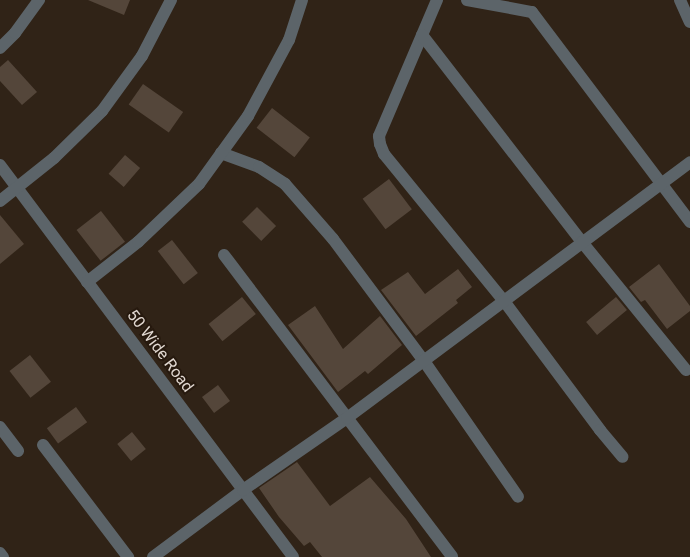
<!DOCTYPE html>
<style>
body{margin:0}
#map{position:relative;width:690px;height:557px;overflow:hidden;background:#302317;font-family:Roboto,sans-serif}
div>[style]{position:absolute}
[style*='--x']{left:calc(var(--x)*1px);top:calc(var(--y)*1px);width:calc(var(--w)*1px);rotate:calc(var(--a)*1deg)}
.building>*{inset:0;background:#54463a;transform-origin:0 0}
.minor>*{height:12px;margin:-6px;padding:0 6px;transform-origin:6px;border-radius:6px;background:#5c6469}
span{translate:-50% -50%;white-space:nowrap;text-align:center;line-height:1.15;-webkit-text-stroke:4px #26190e;paint-order:stroke}
.street-label{font-size:16px;color:#e2d9d2}
</style>
<div id="map">
<div class="building">
<div style="clip-path:polygon(88px 0,130px 0,124px 15px)"></div>
<div style="clip-path:polygon(8px 60px,37px 92px,22px 105px,0 81px,0 67px)"></div>
<div style="left:143px;top:84px;width:49px;height:25px;rotate:35deg"></div>
<div style="left:272px;top:108px;width:48px;height:25px;rotate:38deg"></div>
<div style="left:125px;top:155px;width:20px;height:25px;rotate:41deg"></div>
<div style="left:389px;top:179px;width:38px;height:33px;rotate:53deg"></div>
<div style="left:257px;top:207px;width:27px;height:21px;rotate:45deg"></div>
<div style="left:101px;top:211px;width:39px;height:31px;rotate:52deg"></div>
<div style="clip-path:polygon(0 215px,24px 244px,0 264px)"></div>
<div style="left:172px;top:240px;width:42px;height:18px;rotate:52deg"></div>
<div style="clip-path:polygon(659px 264px,690px 306px,690px 311px,667px 329px,645px 300px,641px 302px,629px 287px)"></div>
<div style="clip-path:polygon(458px 269px,472px 287px,456px 300px,458px 303px,416px 336px,381px 290px,408px 272px,425px 294px)"></div>
<div style="left:242px;top:297px;width:22px;height:43px;rotate:51deg"></div>
<div style="left:616px;top:297px;width:17px;height:39px;rotate:50deg"></div>
<div style="clip-path:polygon(315px 306px,343px 349px,380px 316px,402px 345px,368px 374px,365px 371px,338px 392px,288px 325px)"></div>
<div style="left:30px;top:355px;width:34px;height:26px;rotate:52deg"></div>
<div style="left:218px;top:385px;width:20px;height:20px;rotate:53deg"></div>
<div style="left:76px;top:407px;width:19px;height:36px;rotate:54deg"></div>
<div style="left:132px;top:432px;width:22px;height:19px;rotate:51deg"></div>
<div style="clip-path:polygon(297px 462px,330px 506px,370px 477px,406px 519px,431px 557px,322px 557px,310px 542px,304px 546px,279px 517px,259px 488px)"></div>
</div>
<div class="minor">
<div style="--x:437;--y:0;--w:148;--a:113.1"></div>
<div style="--x:379;--y:136;--w:8;--a:83"></div>
<div style="--x:380;--y:144;--w:11;--a:68"></div>
<div style="--x:384;--y:154;--w:190;--a:50.8"></div>
<div style="--x:504;--y:301;--w:161;--a:53.3"></div>
<div style="--x:600;--y:430;--w:35;--a:50"></div>
<div style="--x:467;--y:0;--w:66;--a:10.5"></div>
<div style="--x:532;--y:12;--w:263;--a:53"></div>
<div style="--x:680;--y:0;--w:24;--a:66"></div>
<div style="--x:422;--y:35;--w:262;--a:52.3"></div>
<div style="--x:582;--y:242;--w:165;--a:50.9"></div>
<div style="--x:0;--y:48;--w:21;--a:-45"></div>
<div style="--x:15;--y:33;--w:41;--a:-54"></div>
<div style="--x:221;--y:153;--w:40;--a:20.2"></div>
<div style="--x:259;--y:167;--w:31;--a:33"></div>
<div style="--x:285;--y:184;--w:73;--a:48.9"></div>
<div style="--x:333;--y:239;--w:152;--a:53.3"></div>
<div style="--x:424;--y:361;--w:165;--a:55.3"></div>
<div style="--x:0;--y:165;--w:489;--a:53.2"></div>
<div style="--x:0;--y:201;--w:69;--a:-38.5"></div>
<div style="--x:54;--y:158;--w:67;--a:-44.4"></div>
<div style="--x:102;--y:111;--w:68;--a:-54"></div>
<div style="--x:142;--y:56;--w:63;--a:-62.6"></div>
<div style="--x:224;--y:255;--w:378;--a:52.9"></div>
<div style="--x:87;--y:282;--w:65;--a:-38.1"></div>
<div style="--x:138;--y:242;--w:84;--a:-43.6"></div>
<div style="--x:199;--y:184;--w:84;--a:-54.2"></div>
<div style="--x:248;--y:116;--w:86;--a:-61.7"></div>
<div style="--x:289;--y:40;--w:42;--a:-72"></div>
<div style="--x:0;--y:427;--w:30;--a:53"></div>
<div style="--x:43;--y:445;--w:141;--a:52.8"></div>
<div style="--x:0;--y:553;--w:5;--a:53"></div>
<div style="--x:153;--y:557;--w:112;--a:-36.7"></div>
<div style="--x:243;--y:490;--w:126;--a:-34.7"></div>
<div style="--x:347;--y:418;--w:428;--a:-36.7"></div>
</div>
<div class="street-label">
<span style="left:160px;top:351px;rotate:53deg">50 Wide Road</span>
</div>
</div>
